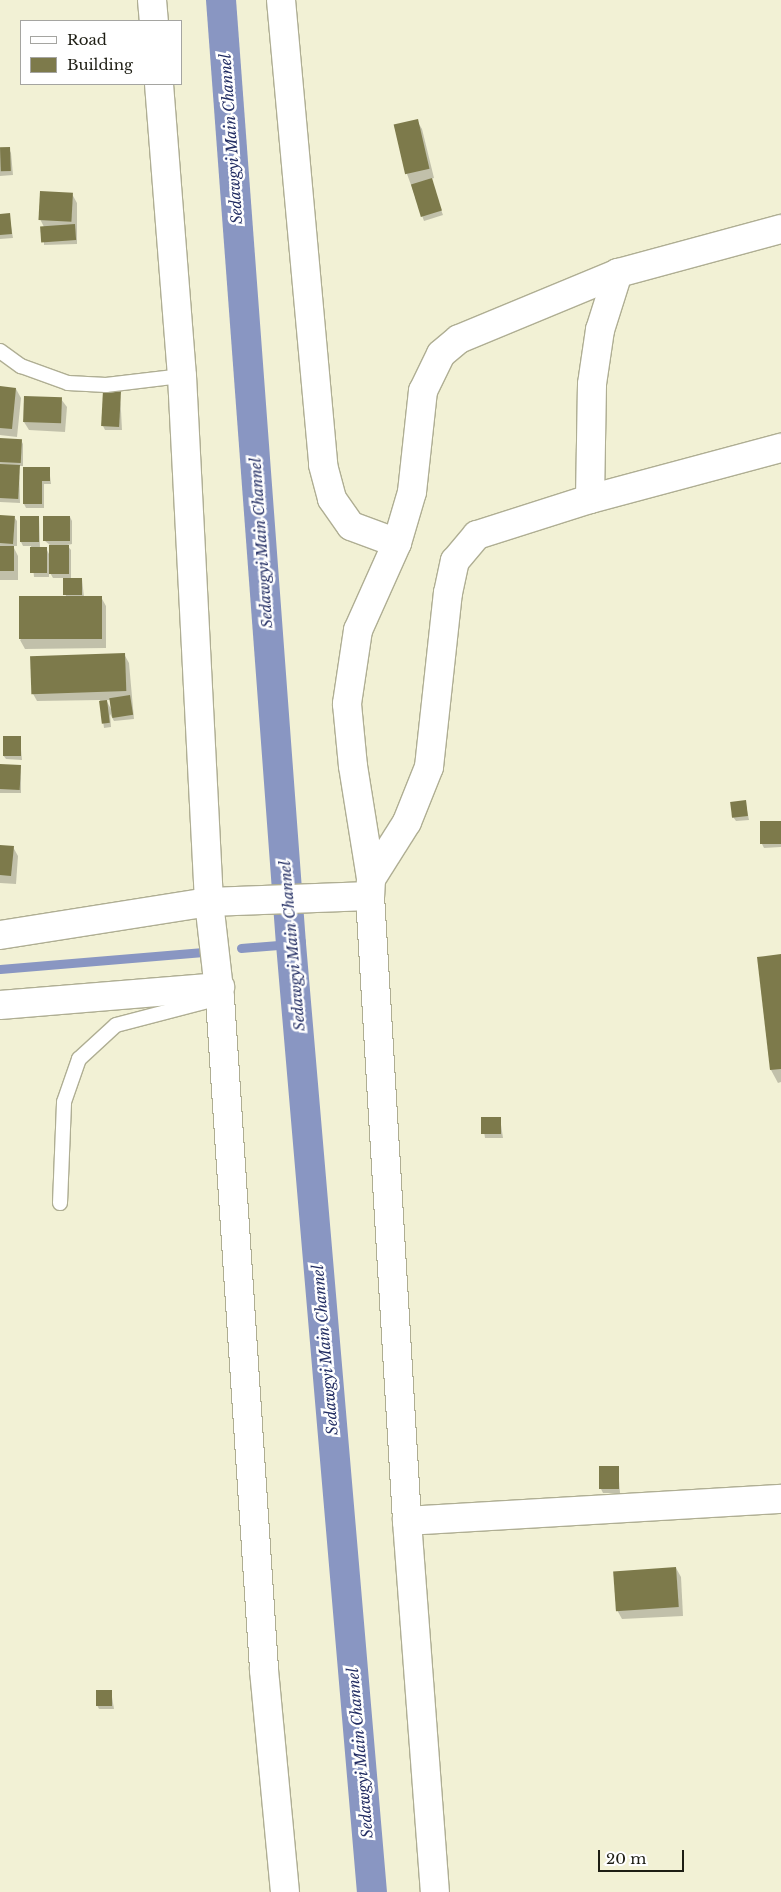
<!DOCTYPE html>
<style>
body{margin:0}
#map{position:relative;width:781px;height:1892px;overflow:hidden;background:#f2f1d5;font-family:"Libre Baskerville",serif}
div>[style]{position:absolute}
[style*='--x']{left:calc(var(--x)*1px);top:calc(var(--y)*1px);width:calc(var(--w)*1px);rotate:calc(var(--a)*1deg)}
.shadow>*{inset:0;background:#0003;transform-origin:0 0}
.stream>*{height:9px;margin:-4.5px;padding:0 4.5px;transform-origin:4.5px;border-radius:4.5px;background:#8996c2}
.canal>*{height:30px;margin:-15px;padding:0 15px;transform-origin:15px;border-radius:15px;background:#8996c2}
.building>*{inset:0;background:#7d7a4b;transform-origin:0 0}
.roads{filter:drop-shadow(1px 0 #afae93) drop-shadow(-1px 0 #afae93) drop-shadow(0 1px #afae93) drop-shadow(0 -1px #afae93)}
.service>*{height:14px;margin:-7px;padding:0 7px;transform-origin:7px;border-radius:7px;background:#fff}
.minor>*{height:28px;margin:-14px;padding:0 14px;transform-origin:14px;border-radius:14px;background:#fff}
.tertiary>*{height:28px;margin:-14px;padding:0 14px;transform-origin:14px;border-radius:14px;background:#fff}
span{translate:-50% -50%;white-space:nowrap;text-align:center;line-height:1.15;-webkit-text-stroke:5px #fff;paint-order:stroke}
.water-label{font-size:15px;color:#222d63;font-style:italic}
.legend{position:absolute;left:20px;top:20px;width:162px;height:65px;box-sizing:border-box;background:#fff;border:1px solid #a5a5a1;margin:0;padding:6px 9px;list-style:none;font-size:15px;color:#1e1e14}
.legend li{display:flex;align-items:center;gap:10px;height:25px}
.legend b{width:25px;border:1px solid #a5a5a1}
.scale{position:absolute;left:598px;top:1850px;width:86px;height:22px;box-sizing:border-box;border:2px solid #1e1e14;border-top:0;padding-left:6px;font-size:15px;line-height:18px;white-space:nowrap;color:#1e1e14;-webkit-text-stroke:4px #fff;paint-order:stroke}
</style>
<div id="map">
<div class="shadow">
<div style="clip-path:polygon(417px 121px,422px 129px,434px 178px,430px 179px,443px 215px,424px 221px,407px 174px)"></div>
<div style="clip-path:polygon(0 149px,9px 149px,11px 153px,13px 175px,0 176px)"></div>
<div style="clip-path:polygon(72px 194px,77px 203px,77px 244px,44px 245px,44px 227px,40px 219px)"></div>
<div style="clip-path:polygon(9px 214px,13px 238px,0 239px,0 215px)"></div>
<div style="clip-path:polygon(0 388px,16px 389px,21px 398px,17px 437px,0 435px)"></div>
<div style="clip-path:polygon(120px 392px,122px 430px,105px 430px,103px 426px)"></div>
<div style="clip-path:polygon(61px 399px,67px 407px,65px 432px,29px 430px,24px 422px)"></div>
<div style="clip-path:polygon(0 439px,21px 440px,23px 444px,23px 466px,19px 466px,20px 503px,0 502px)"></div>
<div style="clip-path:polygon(49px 468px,51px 484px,44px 484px,44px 508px,26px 508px,24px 504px)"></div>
<div style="clip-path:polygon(0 517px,14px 517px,17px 521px,17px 546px,13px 546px,18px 556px,18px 580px,0 580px)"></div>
<div style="clip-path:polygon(39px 517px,40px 548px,46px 548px,50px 556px,50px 545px,45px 541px,70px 517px,72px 521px,72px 544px,67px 545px,71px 550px,71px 579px,82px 579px,84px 597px,101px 597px,106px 606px,106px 648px,25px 649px,20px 640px,66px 597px,64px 578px,53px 578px,49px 571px,49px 577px,34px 577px,31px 546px,23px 546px,21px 542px)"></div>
<div style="clip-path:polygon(evenodd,124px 654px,129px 663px,134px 719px,114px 721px,110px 714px,111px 727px,104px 728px,100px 700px,37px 701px,32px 692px,124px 654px,106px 700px,110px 700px,111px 709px,106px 700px)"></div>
<div style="clip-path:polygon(20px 738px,22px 760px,6px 759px,3px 755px)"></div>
<div style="left:0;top:766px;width:21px;height:27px"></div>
<div style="clip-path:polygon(745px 801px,749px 820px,736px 821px,733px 817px)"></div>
<div style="clip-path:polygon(781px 822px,781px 847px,764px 848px,762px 844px)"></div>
<div style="clip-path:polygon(0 846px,13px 847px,18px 856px,16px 884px,0 883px)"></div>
<div style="clip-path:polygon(781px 955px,781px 1082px,778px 1083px,771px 1070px)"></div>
<div style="clip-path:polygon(482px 1118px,500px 1118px,503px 1138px,485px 1138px)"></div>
<div style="clip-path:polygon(618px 1467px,620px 1493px,603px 1493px,601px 1489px)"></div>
<div style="clip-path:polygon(676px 1568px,681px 1577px,683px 1616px,622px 1619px,617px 1610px,615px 1572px)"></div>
<div style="clip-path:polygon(111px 1691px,114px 1709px,99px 1709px,97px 1705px)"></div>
</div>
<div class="stream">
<div style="--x:241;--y:948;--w:50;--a:-4.6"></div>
<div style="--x:0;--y:969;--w:204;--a:-4.8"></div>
</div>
<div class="canal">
<div style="--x:221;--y:0;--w:947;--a:85.76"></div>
<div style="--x:291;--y:944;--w:951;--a:85.12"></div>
</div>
<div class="building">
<div style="left:418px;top:119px;width:51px;height:25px;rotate:77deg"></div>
<div style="left:10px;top:147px;width:24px;height:10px;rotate:88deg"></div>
<div style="left:432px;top:178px;width:34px;height:22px;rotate:73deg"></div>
<div style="left:40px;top:191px;width:33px;height:29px;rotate:3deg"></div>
<div style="clip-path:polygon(10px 213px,12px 234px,0 235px,0 214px)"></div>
<div style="left:75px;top:224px;width:16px;height:35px;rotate:86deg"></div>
<div style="clip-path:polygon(0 386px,16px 388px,12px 429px,0 428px)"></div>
<div style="left:103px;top:390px;width:18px;height:36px;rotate:3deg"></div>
<div style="left:24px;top:396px;width:38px;height:26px;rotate:2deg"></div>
<div style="left:0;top:438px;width:22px;height:24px;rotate:3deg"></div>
<div style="left:0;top:464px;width:20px;height:34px;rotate:3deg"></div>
<div style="clip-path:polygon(23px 467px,50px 467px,50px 481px,42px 481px,42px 504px,23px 504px)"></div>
<div style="left:0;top:515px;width:15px;height:28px;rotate:4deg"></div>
<div style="left:20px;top:516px;width:19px;height:26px"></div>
<div style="left:43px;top:516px;width:27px;height:25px"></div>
<div style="left:49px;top:545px;width:20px;height:29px"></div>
<div style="left:0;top:546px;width:14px;height:25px"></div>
<div style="left:30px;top:547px;width:17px;height:26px"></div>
<div style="left:63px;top:578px;width:19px;height:17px"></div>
<div style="left:102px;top:596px;width:43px;height:83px;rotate:90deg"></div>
<div style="left:125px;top:653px;width:38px;height:95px;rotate:88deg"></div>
<div style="left:130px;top:695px;width:20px;height:21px;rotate:81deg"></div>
<div style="left:107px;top:700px;width:23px;height:8px;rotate:83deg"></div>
<div style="left:3px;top:736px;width:18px;height:20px"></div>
<div style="left:0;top:764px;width:21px;height:25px;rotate:3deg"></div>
<div style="left:746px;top:800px;width:16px;height:16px;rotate:83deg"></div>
<div style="left:760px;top:821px;width:21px;height:23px"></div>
<div style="clip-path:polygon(0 845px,14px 846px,11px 876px,0 875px)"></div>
<div style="clip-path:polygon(781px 954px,781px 1069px,770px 1070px,757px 957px)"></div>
<div style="left:481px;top:1117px;width:20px;height:17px"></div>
<div style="left:599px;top:1466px;width:20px;height:23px"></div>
<div style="left:676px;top:1567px;width:40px;height:63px;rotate:86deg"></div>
<div style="left:96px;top:1690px;width:16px;height:16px"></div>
</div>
<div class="roads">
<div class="service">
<div style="--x:0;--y:351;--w:26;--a:36"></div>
<div style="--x:21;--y:366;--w:50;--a:19.9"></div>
<div style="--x:68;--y:383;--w:38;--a:3"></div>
<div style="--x:106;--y:385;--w:77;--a:-6.8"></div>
<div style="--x:60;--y:1203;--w:101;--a:-87.7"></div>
<div style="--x:64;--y:1102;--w:46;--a:-70.8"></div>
<div style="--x:79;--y:1059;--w:50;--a:-42.6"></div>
<div style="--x:116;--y:1025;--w:107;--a:-14.6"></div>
</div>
<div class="minor">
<div style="--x:281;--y:0;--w:467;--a:84.8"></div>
<div style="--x:323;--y:465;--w:35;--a:75"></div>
<div style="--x:332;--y:499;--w:33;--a:55"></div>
<div style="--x:351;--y:526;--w:49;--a:20.3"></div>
<div style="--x:397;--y:543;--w:95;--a:114.1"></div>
<div style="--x:358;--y:630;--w:75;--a:98.5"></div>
<div style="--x:347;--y:704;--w:62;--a:84.5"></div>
<div style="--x:353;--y:766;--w:114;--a:80.9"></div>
<div style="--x:371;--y:879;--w:17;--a:93"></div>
<div style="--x:590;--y:499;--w:115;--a:-89"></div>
<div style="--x:592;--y:384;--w:55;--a:-81.6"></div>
<div style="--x:600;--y:330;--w:60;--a:-72.5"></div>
<div style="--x:397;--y:543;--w:53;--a:-73.6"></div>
<div style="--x:412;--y:492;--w:102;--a:-83.8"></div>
<div style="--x:423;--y:391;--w:41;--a:-64.1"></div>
<div style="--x:441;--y:354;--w:23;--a:-40"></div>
<div style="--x:459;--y:339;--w:172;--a:-22.5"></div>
<div style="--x:618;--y:273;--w:169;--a:-15.1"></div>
<div style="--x:371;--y:879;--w:67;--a:-57.7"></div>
<div style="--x:407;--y:822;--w:59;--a:-68.2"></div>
<div style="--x:429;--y:767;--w:175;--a:-83.8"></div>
<div style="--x:448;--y:593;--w:33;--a:-78"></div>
<div style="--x:455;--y:561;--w:34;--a:-50"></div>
<div style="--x:477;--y:535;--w:119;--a:-17.7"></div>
<div style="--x:590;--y:499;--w:198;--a:-15"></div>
<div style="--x:0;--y:935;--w:212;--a:-9"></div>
<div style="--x:209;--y:902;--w:161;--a:-2.1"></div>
<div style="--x:370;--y:896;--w:626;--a:86.61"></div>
<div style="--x:407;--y:1521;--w:372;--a:85.7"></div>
<div style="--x:0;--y:1005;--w:221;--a:-4.7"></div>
<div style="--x:407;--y:1521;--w:375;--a:-3.4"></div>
</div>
<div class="tertiary">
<div style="--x:152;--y:0;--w:21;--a:85"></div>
<div style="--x:159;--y:84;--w:293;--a:85.5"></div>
<div style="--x:182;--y:376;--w:527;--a:87.06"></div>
<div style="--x:209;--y:902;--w:97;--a:83.5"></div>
<div style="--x:220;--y:998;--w:673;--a:86.25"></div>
<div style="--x:264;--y:1670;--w:223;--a:84.6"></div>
</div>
</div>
<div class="water-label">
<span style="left:231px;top:139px;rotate:-94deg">Sedawgyi Main Channel</span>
<span style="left:261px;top:543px;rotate:-94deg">Sedawgyi Main Channel</span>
<span style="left:292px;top:946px;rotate:-95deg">Sedawgyi Main Channel</span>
<span style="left:325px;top:1350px;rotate:-95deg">Sedawgyi Main Channel</span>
<span style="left:360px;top:1753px;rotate:-95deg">Sedawgyi Main Channel</span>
</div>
<ul class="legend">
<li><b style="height:6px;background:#fff"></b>Road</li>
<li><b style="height:14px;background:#7d7a4b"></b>Building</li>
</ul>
<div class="scale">20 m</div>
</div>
